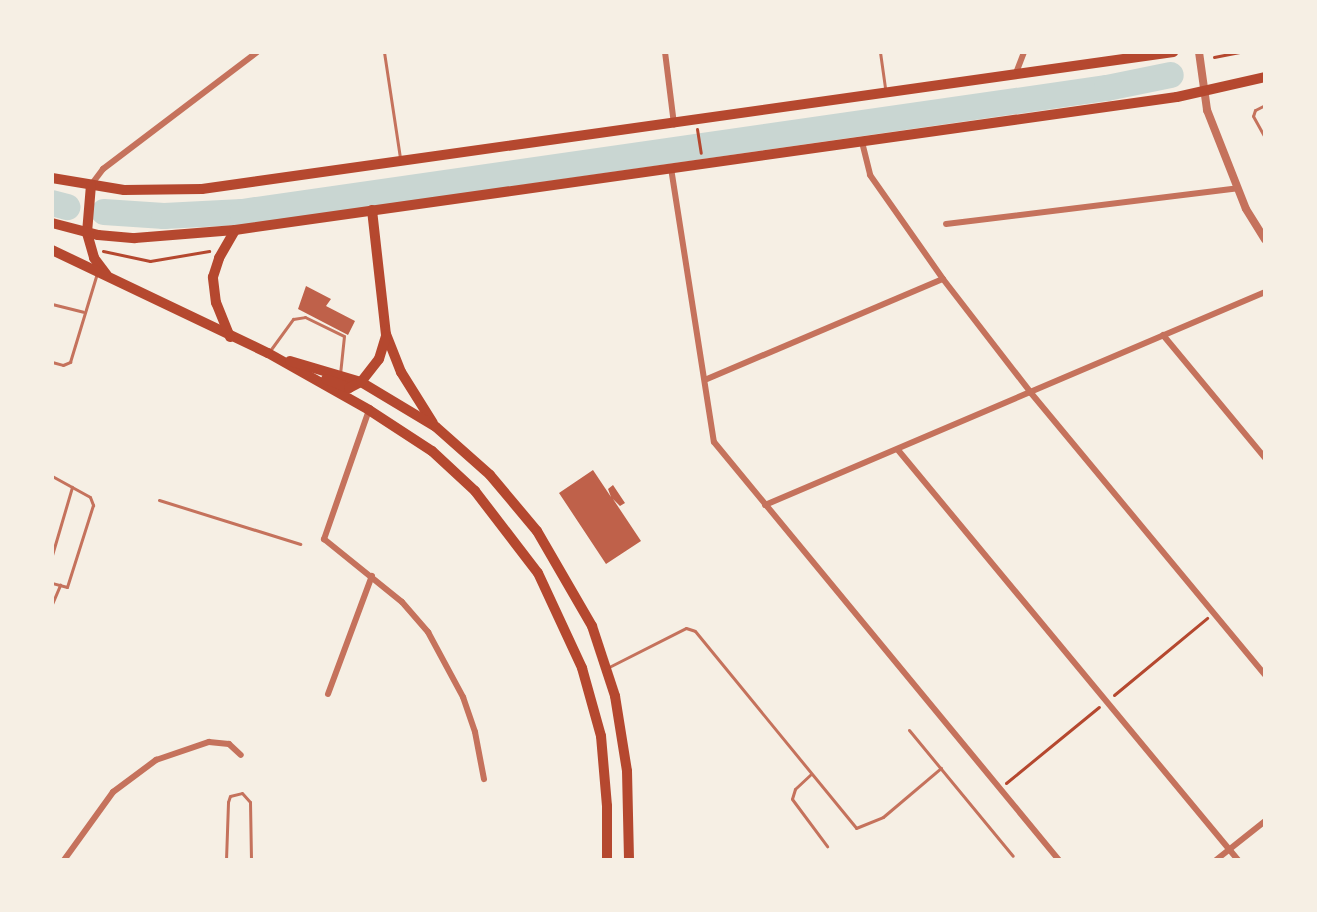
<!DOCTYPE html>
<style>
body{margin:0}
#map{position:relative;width:1317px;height:912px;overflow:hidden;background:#f6efe4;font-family:Cabin,sans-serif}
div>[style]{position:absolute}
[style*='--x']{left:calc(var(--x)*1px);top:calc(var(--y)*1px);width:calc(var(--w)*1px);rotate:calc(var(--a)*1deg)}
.river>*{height:26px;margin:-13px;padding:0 13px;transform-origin:13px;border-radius:13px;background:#c9d6d2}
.building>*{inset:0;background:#bf614a}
.path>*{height:3px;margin:-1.5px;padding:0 1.5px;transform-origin:1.5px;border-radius:1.5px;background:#b5482f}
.service>*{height:3px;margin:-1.5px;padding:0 1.5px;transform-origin:1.5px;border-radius:1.5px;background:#c5725c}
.minor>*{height:6px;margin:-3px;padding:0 3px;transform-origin:3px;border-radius:3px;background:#c5725c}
.tertiary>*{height:8px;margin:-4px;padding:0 4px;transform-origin:4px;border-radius:4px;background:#c5725c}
.primary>*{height:10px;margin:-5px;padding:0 5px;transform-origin:5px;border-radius:5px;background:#b5482f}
span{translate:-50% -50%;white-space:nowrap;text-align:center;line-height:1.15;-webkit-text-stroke:6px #f6efe4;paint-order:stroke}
.frame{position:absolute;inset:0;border:54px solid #f6efe4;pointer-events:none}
</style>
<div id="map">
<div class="river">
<div style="--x:52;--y:203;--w:16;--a:15"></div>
<div style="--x:104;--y:212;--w:60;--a:3.8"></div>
<div style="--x:164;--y:216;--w:78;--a:-2.9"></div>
<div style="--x:242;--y:212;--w:874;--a:-8.16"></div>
<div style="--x:1107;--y:88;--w:65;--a:-11.5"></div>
</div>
<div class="building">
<div style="clip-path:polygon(306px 286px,331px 299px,326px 306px,355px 321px,348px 335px,298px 309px)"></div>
<div style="clip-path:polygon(593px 470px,611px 497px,608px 489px,613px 485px,625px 503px,620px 506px,613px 499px,641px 541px,606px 564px,559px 493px)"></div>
</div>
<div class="path">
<div style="--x:1214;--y:57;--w:26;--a:-11"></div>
<div style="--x:697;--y:129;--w:24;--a:81"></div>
<div style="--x:103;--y:251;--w:48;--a:12"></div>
<div style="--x:150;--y:261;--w:60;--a:-9.6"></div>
<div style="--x:1114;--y:695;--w:121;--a:-39.6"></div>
<div style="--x:1006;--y:783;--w:120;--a:-39.3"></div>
</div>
<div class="service">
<div style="--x:384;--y:52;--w:107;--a:81.4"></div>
<div style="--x:880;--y:52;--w:37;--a:82"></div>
<div style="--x:1265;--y:105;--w:11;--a:153"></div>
<div style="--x:1255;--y:110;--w:6;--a:108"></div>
<div style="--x:1253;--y:116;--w:25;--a:61"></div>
<div style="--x:52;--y:304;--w:32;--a:14"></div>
<div style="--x:269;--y:352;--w:41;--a:-54"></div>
<div style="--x:293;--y:319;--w:12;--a:-9"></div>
<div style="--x:305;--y:317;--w:43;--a:26"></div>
<div style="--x:344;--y:336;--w:38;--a:96"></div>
<div style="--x:52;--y:362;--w:11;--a:15"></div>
<div style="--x:63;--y:365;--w:8;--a:-23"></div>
<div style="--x:70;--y:362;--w:93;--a:-73.1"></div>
<div style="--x:52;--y:476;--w:43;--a:28.9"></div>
<div style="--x:90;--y:497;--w:9;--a:69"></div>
<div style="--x:93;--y:505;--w:86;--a:107.6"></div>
<div style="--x:67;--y:587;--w:16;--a:-165"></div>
<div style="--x:159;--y:500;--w:148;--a:17.3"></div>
<div style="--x:52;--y:555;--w:71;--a:-73.6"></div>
<div style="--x:52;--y:604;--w:21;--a:-67"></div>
<div style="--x:609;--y:667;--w:86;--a:-26.9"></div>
<div style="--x:686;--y:628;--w:9;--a:18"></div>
<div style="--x:695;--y:631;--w:254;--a:50.7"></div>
<div style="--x:856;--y:828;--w:29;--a:-22"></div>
<div style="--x:883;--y:817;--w:76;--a:-40.2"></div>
<div style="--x:909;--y:730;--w:163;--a:50.5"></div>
<div style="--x:811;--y:774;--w:22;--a:137"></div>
<div style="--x:795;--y:789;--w:10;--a:107"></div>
<div style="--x:792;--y:799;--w:59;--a:53.3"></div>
<div style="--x:226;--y:860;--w:58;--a:-88"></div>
<div style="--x:228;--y:802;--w:6;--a:-72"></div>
<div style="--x:230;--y:796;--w:12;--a:-14"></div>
<div style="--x:242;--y:793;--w:12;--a:48"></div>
<div style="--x:250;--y:802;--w:58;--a:89"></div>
</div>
<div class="minor">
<div style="--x:665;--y:52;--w:73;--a:82.9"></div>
<div style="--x:1016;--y:73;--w:22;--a:-69"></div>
<div style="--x:862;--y:142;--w:34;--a:76"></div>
<div style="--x:870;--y:175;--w:127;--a:54.9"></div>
<div style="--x:943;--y:279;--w:144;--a:52.3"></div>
<div style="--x:1031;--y:393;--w:366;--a:50.3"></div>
<div style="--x:671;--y:168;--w:277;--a:81.1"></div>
<div style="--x:714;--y:442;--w:542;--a:50.47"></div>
<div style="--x:91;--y:185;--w:20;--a:-53"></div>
<div style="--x:103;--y:169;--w:193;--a:-37.2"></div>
<div style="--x:946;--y:224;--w:294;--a:-7"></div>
<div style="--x:1163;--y:335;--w:160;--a:50.3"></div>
<div style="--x:707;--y:379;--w:256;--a:-23"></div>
<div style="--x:369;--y:410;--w:137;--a:109.2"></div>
<div style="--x:324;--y:539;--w:100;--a:38.9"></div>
<div style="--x:402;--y:602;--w:40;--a:49"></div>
<div style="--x:428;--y:632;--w:74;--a:61.7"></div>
<div style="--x:463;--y:697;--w:37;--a:71"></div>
<div style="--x:475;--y:732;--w:48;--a:79.2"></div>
<div style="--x:898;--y:450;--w:533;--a:50.33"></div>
<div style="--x:765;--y:505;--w:543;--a:-23.07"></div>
<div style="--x:328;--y:694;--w:126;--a:-69.6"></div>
<div style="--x:64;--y:860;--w:84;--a:-54.2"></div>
<div style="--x:113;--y:792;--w:54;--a:-36.7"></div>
<div style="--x:156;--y:760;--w:56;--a:-18.8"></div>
<div style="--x:209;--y:742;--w:20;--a:6"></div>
<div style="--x:229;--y:744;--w:16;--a:43"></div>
<div style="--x:1216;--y:860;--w:63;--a:-38.5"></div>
</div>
<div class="tertiary">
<div style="--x:1199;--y:52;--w:59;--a:82.1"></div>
<div style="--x:1207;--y:110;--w:106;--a:68.5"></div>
<div style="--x:1246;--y:209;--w:36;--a:58"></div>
</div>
<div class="primary">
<div style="--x:52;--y:178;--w:73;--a:9.5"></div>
<div style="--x:124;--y:190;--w:78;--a:-0.7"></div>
<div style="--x:202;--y:189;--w:981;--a:-8.03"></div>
<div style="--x:91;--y:185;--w:48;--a:94.8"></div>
<div style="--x:87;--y:233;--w:26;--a:74"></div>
<div style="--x:94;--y:258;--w:21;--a:53"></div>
<div style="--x:372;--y:210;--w:125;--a:83.6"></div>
<div style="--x:386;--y:334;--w:41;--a:68.5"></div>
<div style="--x:401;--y:372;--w:60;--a:57.9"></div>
<div style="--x:52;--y:223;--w:48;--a:14.6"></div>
<div style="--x:98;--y:235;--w:37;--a:5"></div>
<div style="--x:135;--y:238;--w:100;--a:-4.6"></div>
<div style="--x:235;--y:230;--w:951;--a:-8.04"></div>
<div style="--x:1177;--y:97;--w:90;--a:-12.8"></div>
<div style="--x:52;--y:250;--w:239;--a:25.5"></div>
<div style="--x:268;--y:353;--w:116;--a:29.4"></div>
<div style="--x:369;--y:410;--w:75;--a:33.1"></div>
<div style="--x:432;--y:451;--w:59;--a:42.9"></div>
<div style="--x:475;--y:491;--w:103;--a:52.5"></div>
<div style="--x:538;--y:573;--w:105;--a:65.1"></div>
<div style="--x:582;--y:668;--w:71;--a:74.4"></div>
<div style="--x:601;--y:736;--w:70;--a:85.1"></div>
<div style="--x:607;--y:806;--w:54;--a:90"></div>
<div style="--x:230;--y:337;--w:37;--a:-112"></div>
<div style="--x:216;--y:303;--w:26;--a:-97"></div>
<div style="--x:213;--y:277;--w:20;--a:-72"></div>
<div style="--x:219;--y:258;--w:32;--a:-60"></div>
<div style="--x:290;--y:361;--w:74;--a:16.5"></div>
<div style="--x:361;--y:382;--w:87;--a:31"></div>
<div style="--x:436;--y:427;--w:72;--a:41.6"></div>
<div style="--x:490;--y:475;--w:73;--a:50"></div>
<div style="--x:537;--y:531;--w:110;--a:59.9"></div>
<div style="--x:592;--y:626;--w:74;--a:71.8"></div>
<div style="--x:615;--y:696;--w:76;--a:80.9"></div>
<div style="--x:627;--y:771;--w:89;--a:88.7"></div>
<div style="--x:326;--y:379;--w:25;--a:21"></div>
<div style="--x:349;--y:388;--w:13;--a:-27"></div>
<div style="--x:361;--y:382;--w:29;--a:-52"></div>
<div style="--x:379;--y:359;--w:24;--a:-73"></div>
</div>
<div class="frame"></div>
</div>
